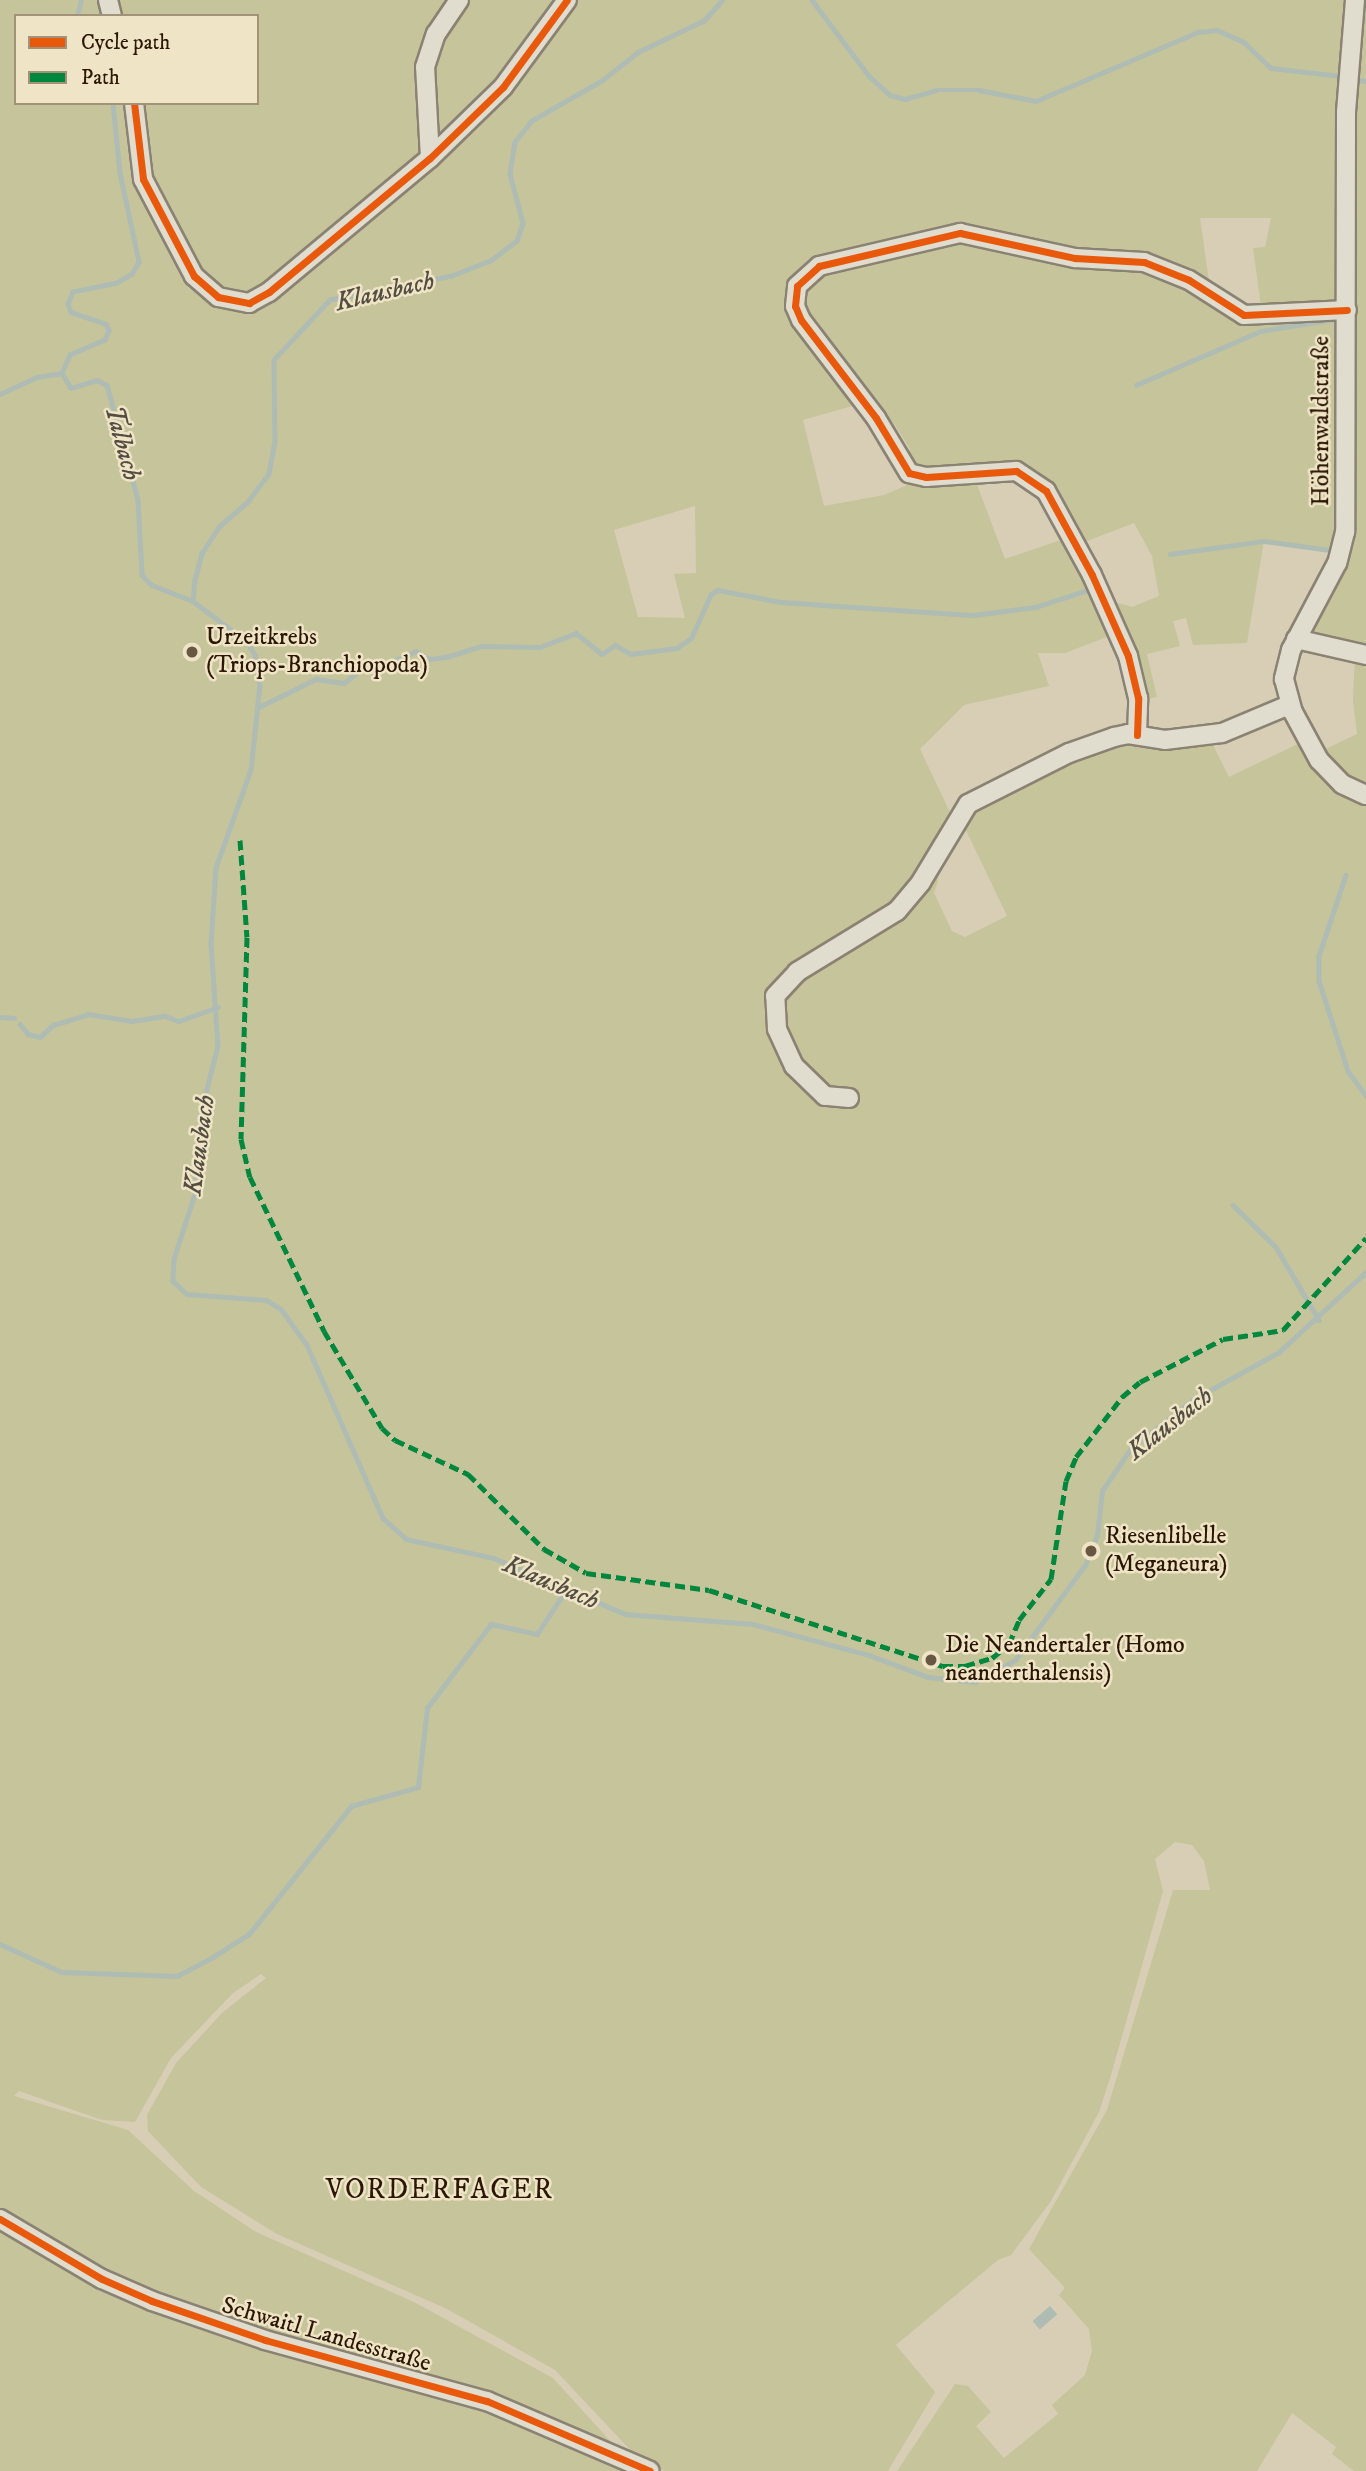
<!DOCTYPE html>
<meta charset="utf-8">
<style>
body{margin:0}
#map{position:relative;width:1366px;height:2471px;overflow:hidden;background:#d7ceb5;font-family:"IM FELL DW Pica",serif}
div>[style]{position:absolute}
[style*='--x']{left:calc(var(--x)*1px);top:calc(var(--y)*1px);width:calc(var(--w)*1px);rotate:calc(var(--a)*1deg)}
.green>*{inset:0;background:#c6c49a}
.water>*{inset:0;background:#aebcb4;transform-origin:0 0}
.stream>*{height:4.5px;margin:-2.25px;padding:0 2.25px;transform-origin:2.25px;border-radius:2.25px;background:#aebcb4}
.roads{filter:drop-shadow(2px 0 #8a8272) drop-shadow(-2px 0 #8a8272) drop-shadow(0 2px #8a8272) drop-shadow(0 -2px #8a8272)}
.minor>*{height:18px;margin:-9px;padding:0 9px;transform-origin:9px;border-radius:9px;background:#e0dcce}
.quiet>*{height:5px;margin-top:-2.5px;transform-origin:0;background:repeating-linear-gradient(90deg,#00873e 0 10px,transparent 0 15px)}
.cycleway>*{height:7px;margin:-3.5px;padding:0 3.5px;transform-origin:3.5px;border-radius:3.5px;background:#e8590c}
.dots>*{width:19px;height:19px;translate:-50% -50%;box-sizing:border-box;border:4px solid #efe4c5;border-radius:50%}
span{translate:-50% -50%;white-space:nowrap;text-align:center;line-height:1.15;-webkit-text-stroke:5px #efe4c5;paint-order:stroke}
.street-label{font-size:24px;color:#2c1705}
.poi-label{font-size:24px;color:#2c1705}
.left{translate:0 -50%;text-align:left}
.water-label{font-size:26px;color:#544e42;font-style:italic}
.quarter-label{font-size:28px;color:#2c1705;letter-spacing:2px}
.legend{position:absolute;left:14px;top:14px;width:245px;height:91px;box-sizing:border-box;background:#efe4c5;border:2px solid #a19278;margin:0;padding:9px 12px;list-style:none;font-size:21px;color:#2c1705}
.legend li{display:flex;align-items:center;gap:14px;height:35px}
.legend b{width:35px;border:2px solid #a19278}
</style>
<div id="map">
<div class="green">
<div style="clip-path:polygon(evenodd,0 0,453px 0,430px 34px,426px 168px,434px 47px,463px 0,1366px 0,1366px 2471px,1354px 2471px,1332px 2454px,1336px 2447px,1292px 2413px,1257px 2471px,897px 2471px,955px 2384px,968px 2386px,991px 2412px,976px 2426px,1004px 2458px,1058px 2414px,1052px 2405px,1085px 2375px,1092px 2351px,1089px 2329px,1059px 2295px,1065px 2288px,1029px 2249px,1107px 2110px,1173px 1890px,1210px 1890px,1204px 1861px,1192px 1845px,1175px 1842px,1155px 1859px,1163px 1891px,1111px 2075px,1099px 2112px,1051px 2201px,1011px 2255px,998px 2260px,896px 2345px,935px 2392px,888px 2471px,665px 2471px,636px 2456px,555px 2370px,447px 2309px,277px 2234px,201px 2187px,148px 2131px,147px 2115px,176px 2063px,223px 2012px,266px 1978px,261px 1974px,233px 1993px,171px 2058px,135px 2122px,102px 2120px,19px 2091px,14px 2096px,128px 2130px,194px 2191px,256px 2232px,414px 2302px,553px 2378px,612px 2443px,502px 2398px,247px 2326px,155px 2294px,44px 2239px,0 2210px,0 0,16px 16px,257px 16px,257px 103px,16px 103px,16px 16px,0 0,1200px 218px,1271px 218px,1265px 247px,1253px 248px,1262px 314px,1211px 295px,1200px 218px,0 0,863px 403px,878px 406px,895px 425px,910px 449px,902px 464px,914px 476px,905px 486px,884px 495px,824px 506px,803px 420px,863px 403px,0 0,973px 474px,1035px 481px,1076px 544px,1061px 540px,1005px 559px,973px 474px,0 0,695px 506px,696px 573px,674px 574px,685px 618px,638px 617px,614px 530px,695px 506px,0 0,1134px 523px,1152px 556px,1159px 596px,1132px 607px,1119px 603px,1107px 609px,1077px 545px,1134px 523px,0 0,1264px 541px,1341px 552px,1296px 639px,1355px 653px,1353px 701px,1357px 734px,1315px 754px,1306px 740px,1229px 777px,1208px 735px,1120px 735px,953px 819px,920px 749px,964px 705px,1049px 686px,1038px 653px,1065px 653px,1117px 633px,1147px 699px,1157px 697px,1147px 654px,1180px 646px,1173px 621px,1186px 618px,1193px 645px,1247px 643px,1264px 541px,0 0,964px 826px,1007px 916px,965px 937px,952px 931px,934px 893px,938px 881px,933px 862px,964px 826px)"></div>
<div style="clip-path:polygon(0 2227px,99px 2285px,484px 2408px,635px 2471px,0 2471px)"></div>
</div>
<div class="water">
<div style="left:1050px;top:2306px;width:11px;height:23px;rotate:49deg"></div>
</div>
<div class="stream">
<div style="--x:723;--y:0;--w:28;--a:132"></div>
<div style="--x:704;--y:21;--w:72;--a:154.5"></div>
<div style="--x:639;--y:52;--w:47;--a:141.9"></div>
<div style="--x:602;--y:81;--w:81;--a:150.3"></div>
<div style="--x:532;--y:121;--w:27;--a:129"></div>
<div style="--x:515;--y:142;--w:32;--a:99"></div>
<div style="--x:510;--y:174;--w:51;--a:75.1"></div>
<div style="--x:523;--y:223;--w:19;--a:108"></div>
<div style="--x:517;--y:241;--w:34;--a:143"></div>
<div style="--x:490;--y:261;--w:41;--a:158.5"></div>
<div style="--x:452;--y:276;--w:124;--a:168.9"></div>
<div style="--x:330;--y:300;--w:82;--a:133"></div>
<div style="--x:274;--y:360;--w:82;--a:89.3"></div>
<div style="--x:275;--y:442;--w:33;--a:101"></div>
<div style="--x:269;--y:474;--w:35;--a:127"></div>
<div style="--x:248;--y:502;--w:37;--a:139"></div>
<div style="--x:220;--y:526;--w:33;--a:123"></div>
<div style="--x:202;--y:554;--w:27;--a:105"></div>
<div style="--x:195;--y:580;--w:21;--a:95"></div>
<div style="--x:193;--y:601;--w:68;--a:37.2"></div>
<div style="--x:247;--y:642;--w:15;--a:58"></div>
<div style="--x:255;--y:655;--w:30;--a:81"></div>
<div style="--x:260;--y:685;--w:85;--a:96"></div>
<div style="--x:251;--y:770;--w:104;--a:109.7"></div>
<div style="--x:216;--y:868;--w:76;--a:93.8"></div>
<div style="--x:211;--y:944;--w:102;--a:86.1"></div>
<div style="--x:218;--y:1046;--w:73;--a:104.2"></div>
<div style="--x:200;--y:1117;--w:74;--a:93.1"></div>
<div style="--x:196;--y:1191;--w:71;--a:107.9"></div>
<div style="--x:174;--y:1259;--w:22;--a:93"></div>
<div style="--x:173;--y:1281;--w:19;--a:43"></div>
<div style="--x:187;--y:1294;--w:79;--a:4.3"></div>
<div style="--x:266;--y:1300;--w:17;--a:31"></div>
<div style="--x:281;--y:1309;--w:44;--a:54.2"></div>
<div style="--x:307;--y:1345;--w:189;--a:66.3"></div>
<div style="--x:383;--y:1518;--w:31;--a:42"></div>
<div style="--x:406;--y:1539;--w:90;--a:12.2"></div>
<div style="--x:494;--y:1558;--w:142;--a:23.1"></div>
<div style="--x:625;--y:1614;--w:128;--a:4.5"></div>
<div style="--x:753;--y:1624;--w:120;--a:15"></div>
<div style="--x:869;--y:1655;--w:63;--a:20.4"></div>
<div style="--x:928;--y:1677;--w:47;--a:6.1"></div>
<div style="--x:975;--y:1682;--w:46;--a:-28.8"></div>
<div style="--x:1015;--y:1660;--w:118;--a:-53.6"></div>
<div style="--x:1085;--y:1565;--w:31;--a:-68"></div>
<div style="--x:1097;--y:1536;--w:45;--a:-83.7"></div>
<div style="--x:1102;--y:1491;--w:52;--a:-56"></div>
<div style="--x:1131;--y:1448;--w:80;--a:-37.9"></div>
<div style="--x:1194;--y:1399;--w:97;--a:-28.9"></div>
<div style="--x:1279;--y:1352;--w:118;--a:-42.6"></div>
<div style="--x:812;--y:0;--w:95;--a:53.1"></div>
<div style="--x:869;--y:76;--w:28;--a:42"></div>
<div style="--x:890;--y:95;--w:16;--a:15"></div>
<div style="--x:905;--y:99;--w:32;--a:-16"></div>
<div style="--x:936;--y:90;--w:43;--a:0"></div>
<div style="--x:979;--y:90;--w:58;--a:10.9"></div>
<div style="--x:1036;--y:101;--w:176;--a:-23.1"></div>
<div style="--x:1198;--y:32;--w:19;--a:-6"></div>
<div style="--x:1217;--y:30;--w:30;--a:24"></div>
<div style="--x:1244;--y:42;--w:37;--a:44"></div>
<div style="--x:1271;--y:68;--w:70;--a:6.5"></div>
<div style="--x:77;--y:16;--w:16;--a:-76"></div>
<div style="--x:1353;--y:79;--w:13;--a:9"></div>
<div style="--x:113;--y:103;--w:70;--a:84.3"></div>
<div style="--x:120;--y:173;--w:91;--a:77.9"></div>
<div style="--x:139;--y:262;--w:14;--a:120"></div>
<div style="--x:132;--y:274;--w:17;--a:149"></div>
<div style="--x:117;--y:283;--w:45;--a:168.4"></div>
<div style="--x:73;--y:292;--w:13;--a:113"></div>
<div style="--x:68;--y:304;--w:9;--a:69"></div>
<div style="--x:71;--y:312;--w:37;--a:19"></div>
<div style="--x:106;--y:324;--w:7;--a:63"></div>
<div style="--x:109;--y:330;--w:11;--a:112"></div>
<div style="--x:105;--y:340;--w:38;--a:157"></div>
<div style="--x:70;--y:355;--w:20;--a:114"></div>
<div style="--x:62;--y:373;--w:17;--a:59"></div>
<div style="--x:71;--y:388;--w:27;--a:-17"></div>
<div style="--x:97;--y:380;--w:11;--a:27"></div>
<div style="--x:107;--y:385;--w:119;--a:74.9"></div>
<div style="--x:138;--y:500;--w:75;--a:86.9"></div>
<div style="--x:142;--y:575;--w:14;--a:45"></div>
<div style="--x:152;--y:585;--w:44;--a:21.3"></div>
<div style="--x:1136;--y:385;--w:136;--a:-23.4"></div>
<div style="--x:1261;--y:331;--w:75;--a:-9.2"></div>
<div style="--x:0;--y:394;--w:41;--a:-24.7"></div>
<div style="--x:37;--y:377;--w:25;--a:-9"></div>
<div style="--x:1170;--y:554;--w:95;--a:-7.9"></div>
<div style="--x:1264;--y:541;--w:68;--a:7.7"></div>
<div style="--x:259;--y:707;--w:64;--a:-26.2"></div>
<div style="--x:316;--y:679;--w:28;--a:8"></div>
<div style="--x:344;--y:683;--w:33;--a:-39"></div>
<div style="--x:370;--y:662;--w:18;--a:3"></div>
<div style="--x:388;--y:663;--w:30;--a:-23"></div>
<div style="--x:416;--y:651;--w:15;--a:32"></div>
<div style="--x:429;--y:659;--w:17;--a:-7"></div>
<div style="--x:446;--y:657;--w:38;--a:-17"></div>
<div style="--x:482;--y:646;--w:58;--a:1"></div>
<div style="--x:540;--y:647;--w:39;--a:-21"></div>
<div style="--x:576;--y:633;--w:33;--a:39"></div>
<div style="--x:602;--y:654;--w:16;--a:-35"></div>
<div style="--x:615;--y:645;--w:18;--a:29"></div>
<div style="--x:631;--y:654;--w:46;--a:-7.4"></div>
<div style="--x:677;--y:648;--w:17;--a:-36"></div>
<div style="--x:691;--y:638;--w:48;--a:-65.6"></div>
<div style="--x:711;--y:594;--w:8;--a:-30"></div>
<div style="--x:718;--y:590;--w:64;--a:10.8"></div>
<div style="--x:781;--y:602;--w:193;--a:3.9"></div>
<div style="--x:974;--y:615;--w:63;--a:-7.4"></div>
<div style="--x:1036;--y:607;--w:55;--a:-18.1"></div>
<div style="--x:1346;--y:875;--w:85;--a:108.4"></div>
<div style="--x:1319;--y:956;--w:25;--a:90"></div>
<div style="--x:1319;--y:981;--w:95;--a:72.1"></div>
<div style="--x:1348;--y:1071;--w:31;--a:54"></div>
<div style="--x:0;--y:1017;--w:14;--a:4"></div>
<div style="--x:20;--y:1024;--w:13;--a:51"></div>
<div style="--x:28;--y:1034;--w:12;--a:14"></div>
<div style="--x:40;--y:1037;--w:18;--a:-43"></div>
<div style="--x:53;--y:1025;--w:37;--a:-17"></div>
<div style="--x:88;--y:1014;--w:45;--a:9"></div>
<div style="--x:132;--y:1021;--w:33;--a:-9"></div>
<div style="--x:165;--y:1016;--w:15;--a:20"></div>
<div style="--x:179;--y:1021;--w:41;--a:-19.7"></div>
<div style="--x:1233;--y:1205;--w:60;--a:44.3"></div>
<div style="--x:1276;--y:1247;--w:85;--a:59.5"></div>
<div style="--x:0;--y:1944;--w:68;--a:24.3"></div>
<div style="--x:62;--y:1972;--w:115;--a:2"></div>
<div style="--x:177;--y:1976;--w:41;--a:-27.8"></div>
<div style="--x:213;--y:1957;--w:43;--a:-32.6"></div>
<div style="--x:249;--y:1934;--w:164;--a:-51.4"></div>
<div style="--x:351;--y:1806;--w:70;--a:-15.8"></div>
<div style="--x:418;--y:1787;--w:80;--a:-83.5"></div>
<div style="--x:427;--y:1708;--w:106;--a:-52.7"></div>
<div style="--x:491;--y:1624;--w:47;--a:12.3"></div>
<div style="--x:537;--y:1634;--w:53;--a:-56.6"></div>
</div>
<div class="roads">
<div class="minor">
<div style="--x:108;--y:0;--w:16;--a:76"></div>
<div style="--x:1355;--y:0;--w:112;--a:94.6"></div>
<div style="--x:1346;--y:112;--w:420;--a:90.1"></div>
<div style="--x:1345;--y:532;--w:32;--a:104"></div>
<div style="--x:1337;--y:563;--w:98;--a:117.9"></div>
<div style="--x:1291;--y:650;--w:30;--a:104"></div>
<div style="--x:1284;--y:679;--w:34;--a:75"></div>
<div style="--x:1293;--y:712;--w:55;--a:61.6"></div>
<div style="--x:1319;--y:760;--w:33;--a:46"></div>
<div style="--x:1342;--y:784;--w:26;--a:25"></div>
<div style="--x:134;--y:103;--w:77;--a:83.2"></div>
<div style="--x:143;--y:179;--w:110;--a:62.3"></div>
<div style="--x:194;--y:276;--w:32;--a:41"></div>
<div style="--x:218;--y:297;--w:32;--a:11"></div>
<div style="--x:249;--y:303;--w:23;--a:-29"></div>
<div style="--x:269;--y:292;--w:209;--a:-39.8"></div>
<div style="--x:430;--y:158;--w:102;--a:-44.2"></div>
<div style="--x:503;--y:87;--w:108;--a:-53.7"></div>
<div style="--x:430;--y:158;--w:91;--a:-93.1"></div>
<div style="--x:425;--y:67;--w:35;--a:-72"></div>
<div style="--x:436;--y:34;--w:41;--a:-55.9"></div>
<div style="--x:1296;--y:639;--w:72;--a:12.9"></div>
<div style="--x:1137;--y:735;--w:37;--a:-88"></div>
<div style="--x:1138;--y:698;--w:43;--a:-103.4"></div>
<div style="--x:1128;--y:656;--w:89;--a:-114"></div>
<div style="--x:1092;--y:575;--w:96;--a:-118.7"></div>
<div style="--x:1046;--y:491;--w:36;--a:-146"></div>
<div style="--x:1016;--y:471;--w:90;--a:176.2"></div>
<div style="--x:926;--y:477;--w:17;--a:-167"></div>
<div style="--x:909;--y:473;--w:64;--a:-121"></div>
<div style="--x:876;--y:418;--w:123;--a:-127.4"></div>
<div style="--x:801;--y:320;--w:15;--a:-113"></div>
<div style="--x:795;--y:306;--w:20;--a:-84"></div>
<div style="--x:797;--y:286;--w:30;--a:-42"></div>
<div style="--x:819;--y:266;--w:145;--a:-13.2"></div>
<div style="--x:960;--y:233;--w:118;--a:12.3"></div>
<div style="--x:1075;--y:258;--w:69;--a:3.3"></div>
<div style="--x:1144;--y:262;--w:48;--a:21.8"></div>
<div style="--x:1189;--y:280;--w:65;--a:32.5"></div>
<div style="--x:1244;--y:315;--w:103;--a:-2.8"></div>
<div style="--x:849;--y:1098;--w:24;--a:-175"></div>
<div style="--x:825;--y:1096;--w:43;--a:-135.9"></div>
<div style="--x:794;--y:1066;--w:41;--a:-114.7"></div>
<div style="--x:777;--y:1029;--w:33;--a:-93"></div>
<div style="--x:775;--y:996;--w:33;--a:-47"></div>
<div style="--x:797;--y:972;--w:117;--a:-31.4"></div>
<div style="--x:897;--y:911;--w:38;--a:-50"></div>
<div style="--x:921;--y:882;--w:91;--a:-58.9"></div>
<div style="--x:968;--y:804;--w:113;--a:-26.8"></div>
<div style="--x:1069;--y:753;--w:48;--a:-19.6"></div>
<div style="--x:1114;--y:737;--w:14;--a:-12"></div>
<div style="--x:1128;--y:734;--w:37;--a:9"></div>
<div style="--x:1165;--y:740;--w:57;--a:-7"></div>
<div style="--x:1222;--y:733;--w:73;--a:-22.7"></div>
<div style="--x:0;--y:2219;--w:118;--a:30.5"></div>
<div style="--x:102;--y:2279;--w:55;--a:23.7"></div>
<div style="--x:152;--y:2301;--w:120;--a:19"></div>
<div style="--x:265;--y:2340;--w:230;--a:15.4"></div>
<div style="--x:487;--y:2401;--w:177;--a:23.2"></div>
</div>
</div>
<div class="quiet">
<div style="--x:240;--y:840;--w:97;--a:85.9"></div>
<div style="--x:247;--y:937;--w:202;--a:91.7"></div>
<div style="--x:241;--y:1139;--w:39;--a:77"></div>
<div style="--x:250;--y:1177;--w:171;--a:64.3"></div>
<div style="--x:324;--y:1331;--w:113;--a:59.1"></div>
<div style="--x:382;--y:1428;--w:18;--a:43"></div>
<div style="--x:395;--y:1440;--w:81;--a:25"></div>
<div style="--x:468;--y:1474;--w:107;--a:44.6"></div>
<div style="--x:544;--y:1549;--w:48;--a:29.7"></div>
<div style="--x:586;--y:1573;--w:124;--a:7.9"></div>
<div style="--x:709;--y:1590;--w:246;--a:18"></div>
<div style="--x:943;--y:1666;--w:22;--a:0"></div>
<div style="--x:965;--y:1666;--w:28;--a:-17"></div>
<div style="--x:992;--y:1658;--w:22;--a:-39"></div>
<div style="--x:1009;--y:1644;--w:26;--a:-67"></div>
<div style="--x:1019;--y:1620;--w:52;--a:-52"></div>
<div style="--x:1051;--y:1579;--w:99;--a:-81.3"></div>
<div style="--x:1066;--y:1481;--w:26;--a:-67"></div>
<div style="--x:1076;--y:1457;--w:76;--a:-52.5"></div>
<div style="--x:1122;--y:1397;--w:23;--a:-40"></div>
<div style="--x:1140;--y:1382;--w:93;--a:-27.4"></div>
<div style="--x:1223;--y:1339;--w:61;--a:-8.5"></div>
<div style="--x:1283;--y:1330;--w:124;--a:-47.9"></div>
</div>
<div class="cycleway">
<div style="--x:134;--y:103;--w:77;--a:83.2"></div>
<div style="--x:143;--y:179;--w:110;--a:62.3"></div>
<div style="--x:194;--y:276;--w:32;--a:41"></div>
<div style="--x:218;--y:297;--w:32;--a:11"></div>
<div style="--x:249;--y:303;--w:23;--a:-29"></div>
<div style="--x:269;--y:292;--w:209;--a:-39.8"></div>
<div style="--x:430;--y:158;--w:102;--a:-44.2"></div>
<div style="--x:503;--y:87;--w:108;--a:-53.7"></div>
<div style="--x:1137;--y:735;--w:37;--a:-88"></div>
<div style="--x:1138;--y:698;--w:43;--a:-103.4"></div>
<div style="--x:1128;--y:656;--w:89;--a:-114"></div>
<div style="--x:1092;--y:575;--w:96;--a:-118.7"></div>
<div style="--x:1046;--y:491;--w:36;--a:-146"></div>
<div style="--x:1016;--y:471;--w:90;--a:176.2"></div>
<div style="--x:926;--y:477;--w:17;--a:-167"></div>
<div style="--x:909;--y:473;--w:64;--a:-121"></div>
<div style="--x:876;--y:418;--w:123;--a:-127.4"></div>
<div style="--x:801;--y:320;--w:15;--a:-113"></div>
<div style="--x:795;--y:306;--w:20;--a:-84"></div>
<div style="--x:797;--y:286;--w:30;--a:-42"></div>
<div style="--x:819;--y:266;--w:145;--a:-13.2"></div>
<div style="--x:960;--y:233;--w:118;--a:12.3"></div>
<div style="--x:1075;--y:258;--w:69;--a:3.3"></div>
<div style="--x:1144;--y:262;--w:48;--a:21.8"></div>
<div style="--x:1189;--y:280;--w:65;--a:32.5"></div>
<div style="--x:1244;--y:315;--w:103;--a:-2.8"></div>
<div style="--x:0;--y:2219;--w:118;--a:30.5"></div>
<div style="--x:102;--y:2279;--w:55;--a:23.7"></div>
<div style="--x:152;--y:2301;--w:120;--a:19"></div>
<div style="--x:265;--y:2340;--w:230;--a:15.4"></div>
<div style="--x:487;--y:2401;--w:177;--a:23.2"></div>
</div>
<div class="dots">
<div style="left:192px;top:652px;background:#685743"></div>
<div style="left:1091px;top:1551px;background:#685743"></div>
<div style="left:931px;top:1660px;background:#685743"></div>
</div>
<div class="street-label">
<span style="left:1322px;top:421px;rotate:-90deg">Höhenwaldstraße</span>
<span style="left:326px;top:2335px;rotate:16deg">Schwaitl Landesstraße</span>
</div>
<div class="poi-label">
<span class="left" style="left:206px;top:652px">Urzeitkrebs<br>(Triops-Branchiopoda)</span>
<span class="left" style="left:1105px;top:1551px">Riesenlibelle<br>(Meganeura)</span>
<span class="left" style="left:945px;top:1660px">Die Neandertaler (Homo<br>neanderthalensis)</span>
</div>
<div class="water-label">
<span style="left:385px;top:292px;rotate:-13deg">Klausbach</span>
<span style="left:122px;top:443px;rotate:75deg">Talbach</span>
<span style="left:200px;top:1145px;rotate:-82deg">Klausbach</span>
<span style="left:1170px;top:1424px;rotate:-38deg">Klausbach</span>
<span style="left:551px;top:1583px;rotate:23deg">Klausbach</span>
</div>
<div class="quarter-label">
<span style="left:440px;top:2190px">VORDERFAGER</span>
</div>
<ul class="legend">
<li><b style="height:9px;background:#e8590c"></b>Cycle path</li>
<li><b style="height:9px;background:#00873e"></b>Path</li>
</ul>
</div>
